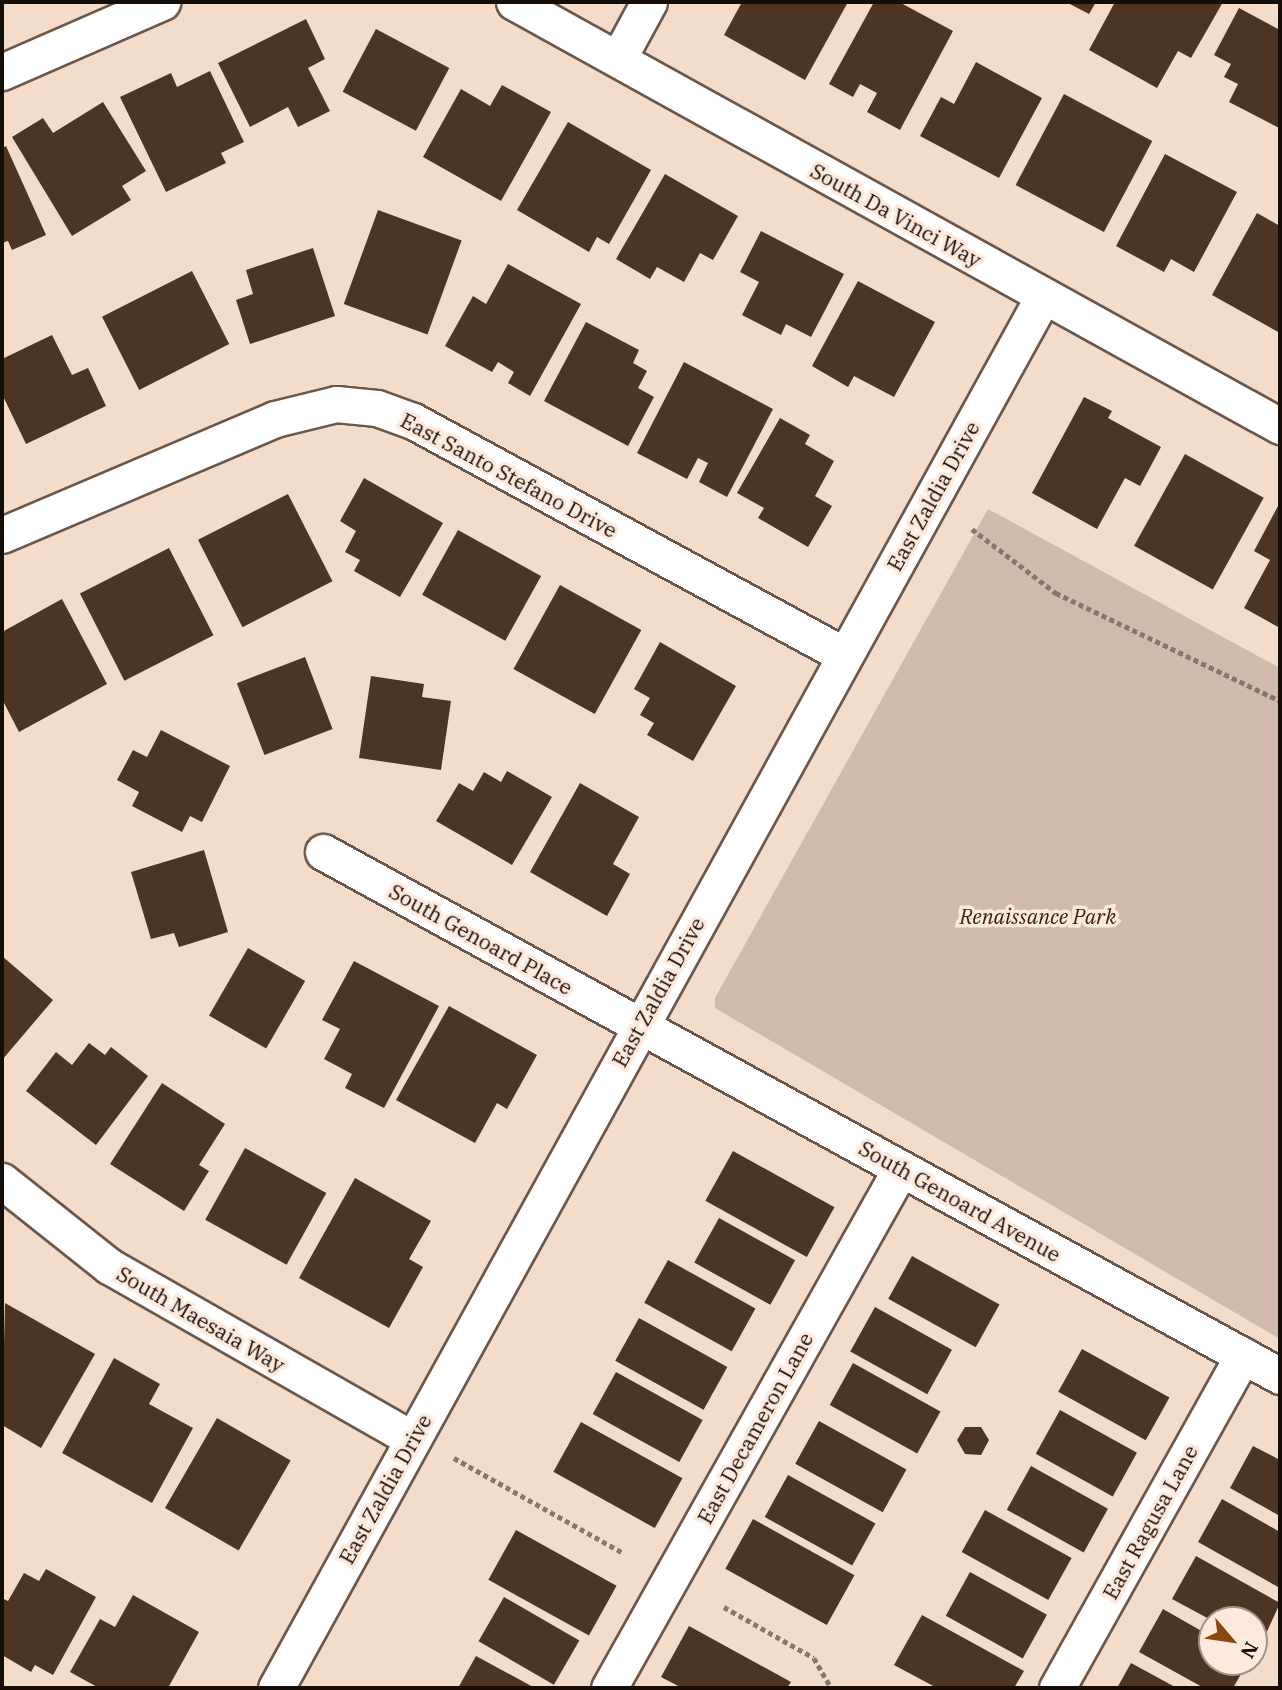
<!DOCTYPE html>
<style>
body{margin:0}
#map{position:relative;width:1282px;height:1690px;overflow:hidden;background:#f4dccb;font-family:"IBM Plex Serif",serif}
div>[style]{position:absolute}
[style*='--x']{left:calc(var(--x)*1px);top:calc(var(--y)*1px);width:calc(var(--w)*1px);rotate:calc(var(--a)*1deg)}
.green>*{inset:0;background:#d0baac}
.building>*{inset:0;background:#4d3524;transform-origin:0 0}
.path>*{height:4.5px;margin-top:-2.25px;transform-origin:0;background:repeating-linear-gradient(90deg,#88786c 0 5px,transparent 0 8.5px)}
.roads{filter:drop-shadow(2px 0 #6b5749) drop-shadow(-2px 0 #6b5749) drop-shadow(0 2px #6b5749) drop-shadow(0 -2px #6b5749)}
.minor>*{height:35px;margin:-17.5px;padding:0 17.5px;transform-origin:17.5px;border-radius:17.5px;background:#fff}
span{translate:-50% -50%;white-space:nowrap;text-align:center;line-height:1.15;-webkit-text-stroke:7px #feeadd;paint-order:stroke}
.street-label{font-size:21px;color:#150d08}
.park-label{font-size:21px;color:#3f2006;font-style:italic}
.frame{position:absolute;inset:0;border:4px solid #150d08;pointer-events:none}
.north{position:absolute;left:1198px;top:1606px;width:70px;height:70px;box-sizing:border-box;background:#feeadd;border:2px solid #a19288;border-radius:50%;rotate:119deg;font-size:19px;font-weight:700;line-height:28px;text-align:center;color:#150d08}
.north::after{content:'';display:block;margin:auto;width:24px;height:32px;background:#88480e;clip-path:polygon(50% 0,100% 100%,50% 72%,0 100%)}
</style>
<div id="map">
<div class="green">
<div style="clip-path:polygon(988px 509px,1280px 668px,1280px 1339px,715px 1008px,715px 998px)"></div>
</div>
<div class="building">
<div style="clip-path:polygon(742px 2px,848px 2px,805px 80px,724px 35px)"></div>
<div style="clip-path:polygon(874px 2px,899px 2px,953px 31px,900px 130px,867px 112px,877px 93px,860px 84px,853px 97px,829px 84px)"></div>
<div style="clip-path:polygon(1066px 2px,1096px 2px,1089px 14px)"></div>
<div style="clip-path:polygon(1115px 2px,1223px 2px,1191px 58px,1178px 51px,1157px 88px,1089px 50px)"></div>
<div style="clip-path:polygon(1239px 8px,1280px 30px,1279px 128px,1229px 102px,1238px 84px,1224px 77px,1231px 64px,1214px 55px)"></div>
<div style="clip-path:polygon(306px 19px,325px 59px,308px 68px,330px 111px,298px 127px,288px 107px,250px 127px,218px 63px)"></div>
<div style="left:376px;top:29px;width:83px;height:71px;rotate:28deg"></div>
<div style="clip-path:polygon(976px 62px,1042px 98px,999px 178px,920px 136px,941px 97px,954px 104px)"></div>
<div style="clip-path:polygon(210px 71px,244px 142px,221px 153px,226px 163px,166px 192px,120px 97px,171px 73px,177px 87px)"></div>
<div style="clip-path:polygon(502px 85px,551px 112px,501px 201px,423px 157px,461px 89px,490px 106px)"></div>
<div style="left:1064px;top:94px;width:100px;height:103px;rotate:28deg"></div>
<div style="clip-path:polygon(103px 102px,146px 171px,122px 186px,131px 200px,72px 236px,12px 137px,43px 118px,53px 133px)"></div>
<div style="clip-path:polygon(568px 122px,651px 170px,609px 244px,597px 237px,589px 252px,517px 210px)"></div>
<div style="clip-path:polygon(6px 146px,46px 235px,12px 250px,8px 241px,2px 243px,2px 148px)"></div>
<div style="clip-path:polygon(1165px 154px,1237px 192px,1194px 272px,1171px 259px,1164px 272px,1116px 246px)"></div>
<div style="clip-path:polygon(665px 174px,738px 216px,713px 260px,700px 253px,684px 282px,657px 267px,650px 279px,616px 259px)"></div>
<div style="left:378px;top:210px;width:89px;height:100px;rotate:20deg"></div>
<div style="clip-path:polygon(1257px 213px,1280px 226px,1280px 333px,1212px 295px)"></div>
<div style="clip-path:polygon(761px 231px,844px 274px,811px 337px,786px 324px,781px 335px,742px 315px,759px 282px,740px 272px)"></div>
<div style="clip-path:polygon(313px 248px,335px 316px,250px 344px,236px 300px,253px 294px,246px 270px)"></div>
<div style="clip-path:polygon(508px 264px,581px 304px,530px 396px,508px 383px,514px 372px,498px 362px,492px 372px,445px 346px,473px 296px,486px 304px)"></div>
<div style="left:192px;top:271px;width:82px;height:101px;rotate:63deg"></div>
<div style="clip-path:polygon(858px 281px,935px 322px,894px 397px,854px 376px,848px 387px,812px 366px)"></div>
<div style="clip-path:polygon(586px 322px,639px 350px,633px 363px,647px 371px,638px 388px,654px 397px,628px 446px,544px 401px)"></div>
<div style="clip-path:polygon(52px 335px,72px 375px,88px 368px,106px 406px,26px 444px,2px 394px,2px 359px)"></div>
<div style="clip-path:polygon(684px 362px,773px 409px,727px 497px,699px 482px,708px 463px,698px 458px,687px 479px,637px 453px)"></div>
<div style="clip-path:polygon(1084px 397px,1112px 411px,1108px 418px,1161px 447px,1140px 486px,1125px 478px,1097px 529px,1032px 493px)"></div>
<div style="clip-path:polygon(780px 418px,810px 435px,805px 444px,834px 461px,815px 496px,832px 506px,808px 547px,758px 518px,764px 508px,737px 493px)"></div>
<div style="left:1185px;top:454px;width:90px;height:105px;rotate:29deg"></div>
<div style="clip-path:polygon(364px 478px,443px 523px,400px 597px,354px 571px,360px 560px,345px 552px,356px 531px,340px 521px)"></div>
<div style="left:288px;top:494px;width:98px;height:101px;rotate:63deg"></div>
<div style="clip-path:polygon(1278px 506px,1280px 508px,1280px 628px,1244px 608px,1270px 560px,1254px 551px)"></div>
<div style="left:458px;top:530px;width:95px;height:74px;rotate:29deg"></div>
<div style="left:169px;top:548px;width:98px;height:100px;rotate:63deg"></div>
<div style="left:560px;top:585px;width:93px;height:96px;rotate:29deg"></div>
<div style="clip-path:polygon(62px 599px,107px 684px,19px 732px,2px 699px,2px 632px)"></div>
<div style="clip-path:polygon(660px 642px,736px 686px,693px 761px,647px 735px,654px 723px,640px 715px,650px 698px,634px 689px)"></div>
<div style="left:305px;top:657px;width:77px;height:73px;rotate:69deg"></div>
<div style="clip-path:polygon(371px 676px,424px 684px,422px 697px,451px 701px,441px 770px,359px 758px)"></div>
<div style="clip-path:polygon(161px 730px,230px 766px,202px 822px,190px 816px,182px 832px,132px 806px,139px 792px,117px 780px,133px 750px,147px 757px)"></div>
<div style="clip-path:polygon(507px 771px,552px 797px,512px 865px,436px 821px,459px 783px,473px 791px,484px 772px,501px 782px)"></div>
<div style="clip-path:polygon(580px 783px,639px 817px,613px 864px,630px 874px,607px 916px,530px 872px)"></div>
<div style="clip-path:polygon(204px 850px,228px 932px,179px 947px,174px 933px,151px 939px,131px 872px)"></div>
<div style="left:248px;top:948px;width:66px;height:78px;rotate:30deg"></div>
<div style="clip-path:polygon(2px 956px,53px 1000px,2px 1060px)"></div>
<div style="clip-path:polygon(354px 961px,439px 1006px,384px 1108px,345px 1088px,352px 1074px,324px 1059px,340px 1029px,322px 1020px)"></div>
<div style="clip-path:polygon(449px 1006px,537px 1055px,507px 1109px,497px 1103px,475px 1143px,396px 1100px)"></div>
<div style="clip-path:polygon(89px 1043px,105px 1055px,111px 1047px,148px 1076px,96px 1145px,26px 1091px,56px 1052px,72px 1065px)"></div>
<div style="clip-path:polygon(162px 1083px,225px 1124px,199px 1165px,209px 1171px,184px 1211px,110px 1164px)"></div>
<div style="left:245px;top:1148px;width:93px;height:82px;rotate:29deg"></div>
<div style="left:733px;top:1151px;width:116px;height:57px;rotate:29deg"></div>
<div style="clip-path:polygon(355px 1178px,431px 1221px,409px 1259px,423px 1267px,389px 1328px,299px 1278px)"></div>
<div style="left:719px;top:1218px;width:87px;height:51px;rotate:29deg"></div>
<div style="left:912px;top:1256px;width:100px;height:49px;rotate:29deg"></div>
<div style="left:668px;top:1260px;width:100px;height:49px;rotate:29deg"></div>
<div style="clip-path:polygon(5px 1303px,95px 1354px,41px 1448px,2px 1425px)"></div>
<div style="left:875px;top:1307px;width:88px;height:51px;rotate:29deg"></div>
<div style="left:639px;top:1318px;width:101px;height:49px;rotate:29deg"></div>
<div style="left:1082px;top:1349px;width:100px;height:49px;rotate:29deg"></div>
<div style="clip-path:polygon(114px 1358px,160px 1384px,149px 1404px,193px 1428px,152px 1503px,62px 1453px)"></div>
<div style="left:853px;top:1363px;width:100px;height:48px;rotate:29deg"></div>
<div style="left:616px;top:1372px;width:99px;height:48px;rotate:29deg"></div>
<div style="left:1060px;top:1410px;width:88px;height:50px;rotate:29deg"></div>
<div style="left:217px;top:1418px;width:85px;height:104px;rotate:30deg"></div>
<div style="left:819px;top:1421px;width:100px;height:49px;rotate:29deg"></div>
<div style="left:581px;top:1422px;width:116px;height:57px;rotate:29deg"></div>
<div style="clip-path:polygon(965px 1427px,981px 1427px,989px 1440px,981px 1455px,965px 1454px,957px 1440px)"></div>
<div style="clip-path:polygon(1253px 1446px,1280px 1460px,1280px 1516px,1230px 1488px)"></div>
<div style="left:1031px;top:1466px;width:88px;height:50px;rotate:29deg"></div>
<div style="left:788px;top:1475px;width:100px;height:48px;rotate:29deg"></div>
<div style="clip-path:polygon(1222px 1499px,1280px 1532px,1280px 1588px,1198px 1542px)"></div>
<div style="left:985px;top:1510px;width:99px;height:48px;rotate:29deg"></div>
<div style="left:753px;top:1519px;width:116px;height:57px;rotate:29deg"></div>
<div style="left:516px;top:1530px;width:115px;height:57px;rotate:29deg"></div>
<div style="clip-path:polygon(1196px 1556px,1280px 1603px,1260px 1647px,1254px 1644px,1254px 1620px,1211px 1620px,1172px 1599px)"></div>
<div style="clip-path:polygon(46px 1569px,96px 1597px,53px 1675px,35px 1665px,31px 1672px,2px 1655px,2px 1598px,8px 1601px,24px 1573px,39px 1581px)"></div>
<div style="left:970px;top:1572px;width:88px;height:50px;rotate:29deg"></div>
<div style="clip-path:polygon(133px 1595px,199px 1632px,168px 1688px,99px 1688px,70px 1672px,100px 1619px,115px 1627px)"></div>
<div style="left:504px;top:1597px;width:87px;height:51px;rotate:30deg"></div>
<div style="clip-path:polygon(1163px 1609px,1212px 1637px,1212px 1662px,1248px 1662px,1233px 1688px,1204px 1688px,1139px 1652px)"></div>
<div style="clip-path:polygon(922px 1615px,1024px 1671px,1014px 1688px,937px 1688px,894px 1665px)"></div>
<div style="clip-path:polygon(689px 1626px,791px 1682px,787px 1688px,682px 1688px,661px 1677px)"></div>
<div style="clip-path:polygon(476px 1656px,535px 1688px,458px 1688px)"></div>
<div style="clip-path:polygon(1131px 1663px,1177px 1688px,1117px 1688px)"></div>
</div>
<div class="path">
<div style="--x:972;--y:529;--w:106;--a:37.3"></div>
<div style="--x:1056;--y:593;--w:249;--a:25.7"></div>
<div style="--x:454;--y:1458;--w:194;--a:29.3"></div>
<div style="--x:724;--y:1607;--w:103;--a:29.5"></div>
<div style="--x:814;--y:1658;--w:34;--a:60"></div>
</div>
<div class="roads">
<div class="minor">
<div style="--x:514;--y:2;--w:876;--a:28.97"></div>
<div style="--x:618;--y:59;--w:65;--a:-61.5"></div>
<div style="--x:2;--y:72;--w:175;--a:-23.6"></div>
<div style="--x:2;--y:535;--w:297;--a:-23"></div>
<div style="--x:275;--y:419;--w:63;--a:-13.8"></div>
<div style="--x:336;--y:404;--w:41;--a:5.6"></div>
<div style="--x:377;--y:408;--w:38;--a:20"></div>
<div style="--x:413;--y:421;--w:490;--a:28.5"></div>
<div style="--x:323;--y:852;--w:1091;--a:28.7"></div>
<div style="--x:2;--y:1181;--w:137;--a:38.5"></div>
<div style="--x:109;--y:1266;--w:349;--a:29.7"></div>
<div style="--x:276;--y:1688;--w:1588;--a:-61.13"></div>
<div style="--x:609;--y:1688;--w:596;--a:-60.68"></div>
<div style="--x:1057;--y:1688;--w:381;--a:-60.8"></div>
</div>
</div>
<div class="street-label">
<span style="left:896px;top:215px;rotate:29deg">South Da Vinci Way</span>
<span style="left:509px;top:475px;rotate:28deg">East Santo Stefano Drive</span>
<span style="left:933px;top:496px;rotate:-61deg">East Zaldia Drive</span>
<span style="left:481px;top:939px;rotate:29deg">South Genoard Place</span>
<span style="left:658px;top:992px;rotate:-61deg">East Zaldia Drive</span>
<span style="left:960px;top:1201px;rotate:29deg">South Genoard Avenue</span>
<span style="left:201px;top:1319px;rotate:30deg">South Maesaia Way</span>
<span style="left:755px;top:1428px;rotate:-61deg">East Decameron Lane</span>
<span style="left:385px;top:1489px;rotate:-61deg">East Zaldia Drive</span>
<span style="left:1150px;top:1522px;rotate:-61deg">East Ragusa Lane</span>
</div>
<div class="park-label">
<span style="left:1038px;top:916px">Renaissance Park</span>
</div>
<div class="frame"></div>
<div class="north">N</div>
</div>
